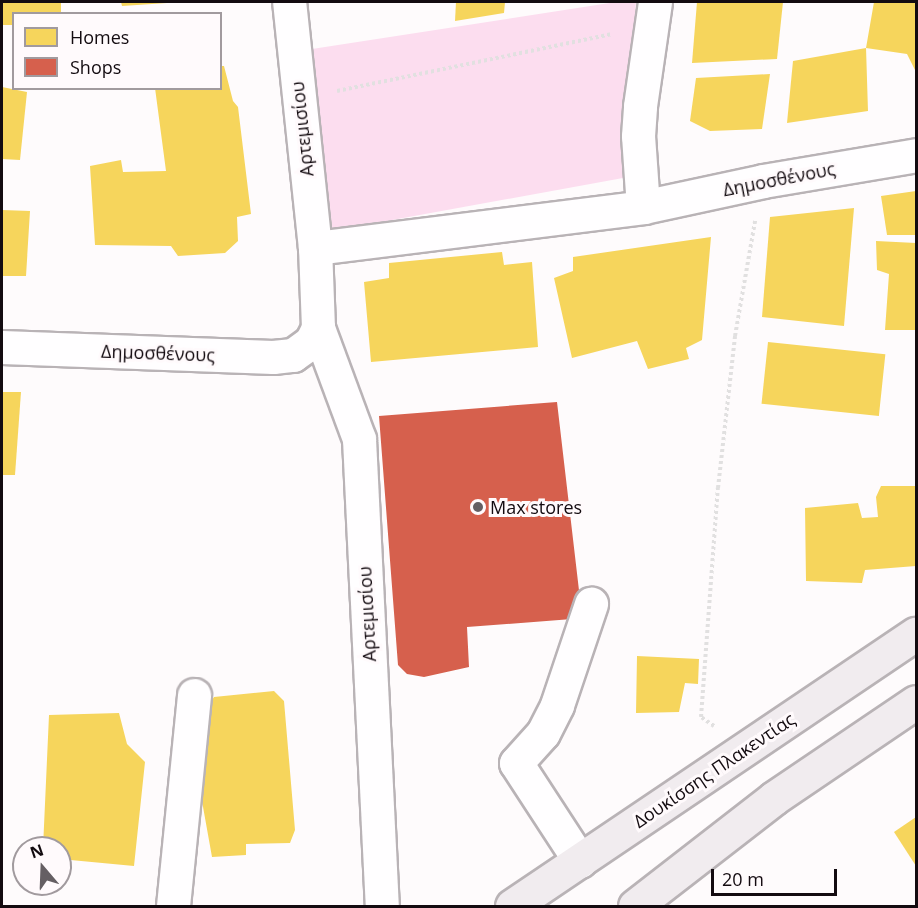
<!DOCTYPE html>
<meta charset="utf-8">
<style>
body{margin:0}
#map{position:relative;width:918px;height:908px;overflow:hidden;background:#fefbfc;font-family:"Open Sans",sans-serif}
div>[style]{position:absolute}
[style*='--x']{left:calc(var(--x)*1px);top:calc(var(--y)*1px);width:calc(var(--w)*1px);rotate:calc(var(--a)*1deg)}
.green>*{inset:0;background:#fcddef}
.homes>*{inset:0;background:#f6d55c;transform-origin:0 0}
.shops>*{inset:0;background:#d6604d}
.path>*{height:4px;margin-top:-2px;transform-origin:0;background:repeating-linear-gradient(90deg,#e1e0e0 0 3px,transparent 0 6px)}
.roads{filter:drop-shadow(2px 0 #b9b3b6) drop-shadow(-2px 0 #b9b3b6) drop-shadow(0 2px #b9b3b6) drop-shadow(0 -2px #b9b3b6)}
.minor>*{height:33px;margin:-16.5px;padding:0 16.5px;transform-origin:16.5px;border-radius:16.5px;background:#fffeff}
.major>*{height:33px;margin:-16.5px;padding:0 16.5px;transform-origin:16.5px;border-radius:16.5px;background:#f1ecef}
.dots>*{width:16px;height:16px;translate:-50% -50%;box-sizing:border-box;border:3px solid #fffafc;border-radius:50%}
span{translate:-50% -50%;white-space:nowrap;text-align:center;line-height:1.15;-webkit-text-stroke:6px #fffafc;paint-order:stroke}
.street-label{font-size:18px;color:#130b10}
.poi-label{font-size:18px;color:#130b10}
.left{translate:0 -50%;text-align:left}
.frame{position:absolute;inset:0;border:3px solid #130b10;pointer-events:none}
.legend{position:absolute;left:12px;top:12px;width:210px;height:78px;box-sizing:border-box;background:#fffafc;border:2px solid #a19a9e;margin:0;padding:8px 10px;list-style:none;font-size:18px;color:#130b10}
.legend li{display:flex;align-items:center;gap:12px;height:30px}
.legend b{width:30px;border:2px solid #a19a9e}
.north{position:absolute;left:12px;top:836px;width:60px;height:60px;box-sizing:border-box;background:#fffafc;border:2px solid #a19a9e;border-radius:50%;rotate:341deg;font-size:16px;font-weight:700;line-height:24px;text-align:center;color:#130b10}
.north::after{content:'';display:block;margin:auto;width:21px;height:27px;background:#655f63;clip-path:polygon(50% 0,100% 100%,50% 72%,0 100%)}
.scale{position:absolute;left:711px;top:869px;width:126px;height:27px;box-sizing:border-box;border:3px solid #130b10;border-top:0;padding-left:8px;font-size:18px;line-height:21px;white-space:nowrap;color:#130b10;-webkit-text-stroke:4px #fffafc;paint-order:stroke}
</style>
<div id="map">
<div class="green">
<div style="clip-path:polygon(616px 2px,636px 2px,623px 178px,332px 231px,313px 74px,312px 49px)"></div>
</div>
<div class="homes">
<div style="clip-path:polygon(2px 2px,61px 2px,61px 14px,14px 14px,14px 25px,2px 25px)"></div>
<div style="clip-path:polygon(121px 2px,167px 2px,167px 3px,122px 6px)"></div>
<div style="clip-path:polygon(456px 2px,505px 2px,504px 13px,455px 21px)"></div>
<div style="clip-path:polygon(697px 2px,783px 2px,777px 59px,692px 63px)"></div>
<div style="clip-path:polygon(874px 2px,916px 2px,916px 72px,907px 54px,866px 48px)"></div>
<div style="clip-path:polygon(866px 48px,868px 111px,787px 123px,793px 61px)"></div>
<div style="clip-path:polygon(220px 66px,224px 66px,233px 101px,238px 107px,251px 214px,237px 217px,238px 241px,225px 253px,178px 256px,171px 246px,95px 245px,90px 166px,121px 160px,123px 172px,166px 171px,155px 88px,220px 88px)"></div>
<div style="clip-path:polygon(770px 74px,762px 129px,710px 131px,690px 121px,696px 78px)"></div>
<div style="clip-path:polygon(2px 87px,27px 92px,20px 160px,2px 159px)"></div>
<div style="clip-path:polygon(916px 191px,916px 235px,887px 235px,881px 196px)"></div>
<div style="clip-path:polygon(854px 208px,844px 326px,762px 317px,770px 217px)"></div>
<div style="clip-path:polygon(2px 210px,30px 211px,26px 276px,2px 276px)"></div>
<div style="clip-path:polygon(711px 237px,702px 340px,686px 348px,689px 359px,648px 369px,637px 341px,572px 358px,554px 278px,573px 271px,573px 257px)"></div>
<div style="clip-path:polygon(876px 241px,916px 243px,916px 330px,885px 330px,889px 274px,877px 270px)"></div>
<div style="clip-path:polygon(502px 252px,504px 265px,532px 262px,538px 347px,371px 362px,364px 282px,389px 278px,389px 263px)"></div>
<div style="left:768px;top:342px;width:118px;height:62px;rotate:6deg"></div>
<div style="clip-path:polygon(2px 392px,21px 392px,15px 475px,2px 475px)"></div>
<div style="clip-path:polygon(881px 486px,916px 486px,916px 566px,865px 570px,862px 583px,806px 581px,805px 508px,858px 503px,862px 518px,878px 517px,876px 497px)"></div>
<div style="clip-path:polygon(637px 656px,699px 659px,698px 684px,685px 683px,679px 712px,636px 713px)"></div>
<div style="clip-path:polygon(274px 691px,284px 701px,295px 830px,290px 843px,246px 844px,246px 855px,212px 857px,198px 779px,206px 767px,203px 714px,214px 697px)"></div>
<div style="clip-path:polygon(119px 713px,127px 744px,145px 762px,134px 866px,60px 859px,60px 848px,43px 848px,49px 715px)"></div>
<div style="clip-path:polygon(916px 817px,916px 866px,894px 832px)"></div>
</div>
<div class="shops">
<div style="clip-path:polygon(557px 402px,580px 599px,572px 619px,467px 627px,469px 667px,424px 677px,407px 674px,398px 665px,379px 416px)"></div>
</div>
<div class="path">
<div style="--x:337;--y:91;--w:281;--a:-11.7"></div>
<div style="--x:714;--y:726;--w:16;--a:-145"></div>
<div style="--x:701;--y:717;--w:230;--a:-85.8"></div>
<div style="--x:718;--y:488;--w:153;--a:-83.6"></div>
<div style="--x:735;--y:336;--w:117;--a:-80.1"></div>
</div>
<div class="roads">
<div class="minor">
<div style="--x:643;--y:207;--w:71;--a:-94"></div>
<div style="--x:638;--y:136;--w:30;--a:-86"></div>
<div style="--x:640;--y:106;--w:105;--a:-81.8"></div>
<div style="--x:315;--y:248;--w:331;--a:-7.1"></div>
<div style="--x:643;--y:207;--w:123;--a:-12.2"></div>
<div style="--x:763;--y:181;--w:155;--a:-9.6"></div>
<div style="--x:318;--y:328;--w:118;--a:69.7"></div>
<div style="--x:359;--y:439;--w:468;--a:87.2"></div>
<div style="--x:2;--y:347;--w:271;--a:2.1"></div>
<div style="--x:273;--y:357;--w:20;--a:-6"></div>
<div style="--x:293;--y:355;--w:22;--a:-36"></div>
<div style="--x:311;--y:342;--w:16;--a:-63"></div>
<div style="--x:318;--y:328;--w:80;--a:-92.1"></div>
<div style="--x:315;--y:248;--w:247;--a:-96"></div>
<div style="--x:580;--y:861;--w:117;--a:-123.1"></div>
<div style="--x:516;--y:763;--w:40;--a:-48"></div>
<div style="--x:543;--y:733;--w:31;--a:-63"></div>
<div style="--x:557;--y:705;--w:107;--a:-71.4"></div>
<div style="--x:173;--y:906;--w:212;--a:-84.3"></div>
</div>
<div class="major">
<div style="--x:512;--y:906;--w:487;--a:-34"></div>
<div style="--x:635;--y:906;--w:176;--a:-37.8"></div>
<div style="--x:774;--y:798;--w:171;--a:-34.1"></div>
</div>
</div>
<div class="dots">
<div style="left:478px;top:507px;background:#655f63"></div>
</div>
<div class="street-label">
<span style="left:302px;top:129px;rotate:-96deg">Αρτεμισίου</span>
<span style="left:779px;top:179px;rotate:-11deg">Δημοσθένους</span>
<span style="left:158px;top:353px;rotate:2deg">Δημοσθένους</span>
<span style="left:367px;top:614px;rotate:-93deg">Αρτεμισίου</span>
<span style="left:714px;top:770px;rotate:-34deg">Δουκίσσης Πλακεντίας</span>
</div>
<div class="poi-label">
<span class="left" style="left:490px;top:507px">Max stores</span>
</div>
<div class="frame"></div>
<ul class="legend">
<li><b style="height:16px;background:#f6d55c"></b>Homes</li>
<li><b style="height:16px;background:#d6604d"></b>Shops</li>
</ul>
<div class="north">N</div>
<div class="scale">20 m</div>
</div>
